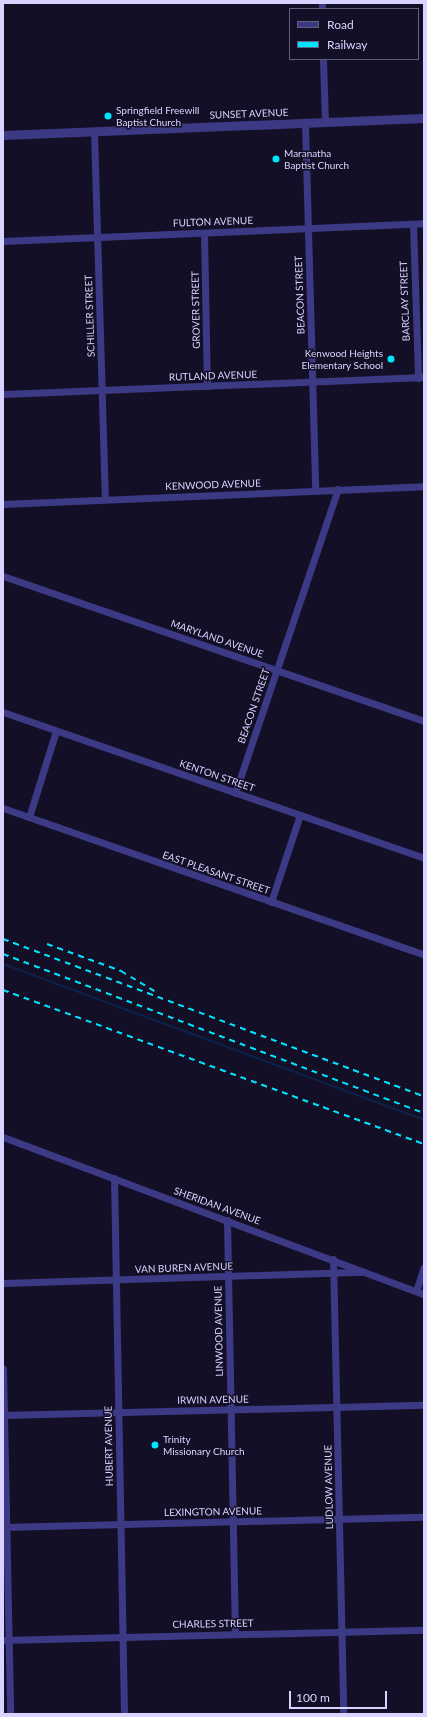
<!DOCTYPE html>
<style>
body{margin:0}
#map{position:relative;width:427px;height:1717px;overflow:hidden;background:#130f26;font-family:Lato,sans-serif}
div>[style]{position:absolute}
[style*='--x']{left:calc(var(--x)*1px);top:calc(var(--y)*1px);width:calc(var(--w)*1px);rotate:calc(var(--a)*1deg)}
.stream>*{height:2px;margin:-1px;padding:0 1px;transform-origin:1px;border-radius:1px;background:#0c2248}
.minor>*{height:7px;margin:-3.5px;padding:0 3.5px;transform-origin:3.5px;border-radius:3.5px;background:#3d3a85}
.tertiary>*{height:9px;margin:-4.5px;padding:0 4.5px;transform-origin:4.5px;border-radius:4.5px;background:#3d3a85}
.rail>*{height:2px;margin-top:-1px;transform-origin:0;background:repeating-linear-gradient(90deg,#00e5ff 0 6px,transparent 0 11px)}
.dots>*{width:11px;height:11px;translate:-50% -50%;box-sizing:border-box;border:2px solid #130f26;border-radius:50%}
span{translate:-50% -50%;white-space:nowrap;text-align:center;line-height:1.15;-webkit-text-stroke:3px #130f26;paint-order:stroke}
.poi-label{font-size:10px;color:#d9d4ff}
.left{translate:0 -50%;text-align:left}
.right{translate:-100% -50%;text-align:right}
.street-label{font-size:10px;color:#d9d4ff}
.frame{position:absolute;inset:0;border:4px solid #d9d4ff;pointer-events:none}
.legend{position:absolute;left:289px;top:8px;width:130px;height:52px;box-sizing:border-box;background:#130f26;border:1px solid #625e7d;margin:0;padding:5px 7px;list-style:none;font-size:12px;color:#d9d4ff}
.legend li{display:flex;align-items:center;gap:8px;height:20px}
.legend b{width:20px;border:1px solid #625e7d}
.scale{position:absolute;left:289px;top:1691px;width:98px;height:18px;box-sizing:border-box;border:2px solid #d9d4ff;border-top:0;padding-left:5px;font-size:12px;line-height:14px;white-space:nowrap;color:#d9d4ff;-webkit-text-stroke:3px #130f26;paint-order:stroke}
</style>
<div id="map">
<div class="stream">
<div style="--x:3;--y:964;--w:449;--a:20.3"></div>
</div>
<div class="minor">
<div style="--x:322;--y:3;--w:6;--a:90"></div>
<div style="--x:323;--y:59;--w:63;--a:88.2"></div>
<div style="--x:305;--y:123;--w:368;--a:88.4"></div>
<div style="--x:94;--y:132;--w:367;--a:88.3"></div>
<div style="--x:413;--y:224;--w:154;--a:88.1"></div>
<div style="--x:204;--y:233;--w:153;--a:88.9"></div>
<div style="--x:3;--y:241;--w:421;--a:-2.4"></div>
<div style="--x:3;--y:394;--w:421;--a:-2.3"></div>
<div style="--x:3;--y:504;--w:421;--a:-2.4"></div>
<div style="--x:3;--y:576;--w:445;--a:19"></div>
<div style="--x:3;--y:712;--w:446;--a:19.1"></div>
<div style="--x:235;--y:793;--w:321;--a:-71.3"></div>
<div style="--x:3;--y:808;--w:446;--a:19.2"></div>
<div style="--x:29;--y:817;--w:90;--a:-72.6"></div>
<div style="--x:271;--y:902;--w:92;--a:-71.6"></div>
<div style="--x:3;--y:1137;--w:449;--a:20.5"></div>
<div style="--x:114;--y:1178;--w:536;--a:88.93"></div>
<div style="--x:227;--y:1220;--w:414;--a:88.9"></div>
<div style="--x:333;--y:1259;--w:455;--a:88.7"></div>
<div style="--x:3;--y:1283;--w:360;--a:-1.8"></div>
<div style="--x:416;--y:1291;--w:25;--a:-72"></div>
<div style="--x:3;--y:1369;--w:345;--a:88.8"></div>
<div style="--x:3;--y:1415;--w:421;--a:-1.4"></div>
<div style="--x:3;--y:1527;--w:421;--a:-1.4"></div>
<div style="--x:3;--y:1640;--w:421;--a:-1.4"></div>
</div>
<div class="tertiary">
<div style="--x:3;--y:135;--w:421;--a:-2.3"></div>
</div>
<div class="rail">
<div style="--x:3;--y:939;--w:449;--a:20.5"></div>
<div style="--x:47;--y:944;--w:79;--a:20"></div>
<div style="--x:121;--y:971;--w:39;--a:31"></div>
<div style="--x:3;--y:954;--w:450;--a:20.7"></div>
<div style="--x:3;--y:990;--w:448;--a:20.1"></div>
</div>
<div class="dots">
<div style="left:108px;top:116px;background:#00e5ff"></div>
<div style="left:276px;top:159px;background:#00e5ff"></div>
<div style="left:391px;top:359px;background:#00e5ff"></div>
<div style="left:155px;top:1445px;background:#00e5ff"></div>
</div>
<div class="poi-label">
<span class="left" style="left:116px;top:116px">Springfield Freewill<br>Baptist Church</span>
<span class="left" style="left:284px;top:159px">Maranatha<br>Baptist Church</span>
<span class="right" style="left:383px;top:359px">Kenwood Heights<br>Elementary School</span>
<span class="left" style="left:163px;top:1445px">Trinity<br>Missionary Church</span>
</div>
<div class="street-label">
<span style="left:249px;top:114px;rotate:-2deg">SUNSET AVENUE</span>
<span style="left:213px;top:222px;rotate:-2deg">FULTON AVENUE</span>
<span style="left:300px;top:295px;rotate:-92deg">BEACON STREET</span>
<span style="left:405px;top:301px;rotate:-92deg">BARCLAY STREET</span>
<span style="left:196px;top:310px;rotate:-91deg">GROVER STREET</span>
<span style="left:90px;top:316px;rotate:-92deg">SCHILLER STREET</span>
<span style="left:213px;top:376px;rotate:-2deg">RUTLAND AVENUE</span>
<span style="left:213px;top:485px;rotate:-2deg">KENWOOD AVENUE</span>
<span style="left:217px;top:639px;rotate:19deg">MARYLAND AVENUE</span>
<span style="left:254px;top:706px;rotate:-71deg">BEACON STREET</span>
<span style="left:217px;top:776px;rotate:19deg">KENTON STREET</span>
<span style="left:216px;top:873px;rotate:19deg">EAST PLEASANT STREET</span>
<span style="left:217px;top:1206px;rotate:20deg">SHERIDAN AVENUE</span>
<span style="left:184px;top:1268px;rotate:-2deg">VAN BUREN AVENUE</span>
<span style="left:219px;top:1331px;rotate:-91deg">LINWOOD AVENUE</span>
<span style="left:213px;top:1400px;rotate:-1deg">IRWIN AVENUE</span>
<span style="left:109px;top:1446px;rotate:-91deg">HUBERT AVENUE</span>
<span style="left:329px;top:1487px;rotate:-91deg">LUDLOW AVENUE</span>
<span style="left:213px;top:1512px;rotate:-1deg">LEXINGTON AVENUE</span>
<span style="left:213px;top:1624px;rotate:-1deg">CHARLES STREET</span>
</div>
<div class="frame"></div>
<ul class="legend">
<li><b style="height:5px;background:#3d3a85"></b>Road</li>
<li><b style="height:5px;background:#00e5ff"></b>Railway</li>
</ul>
<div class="scale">100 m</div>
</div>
